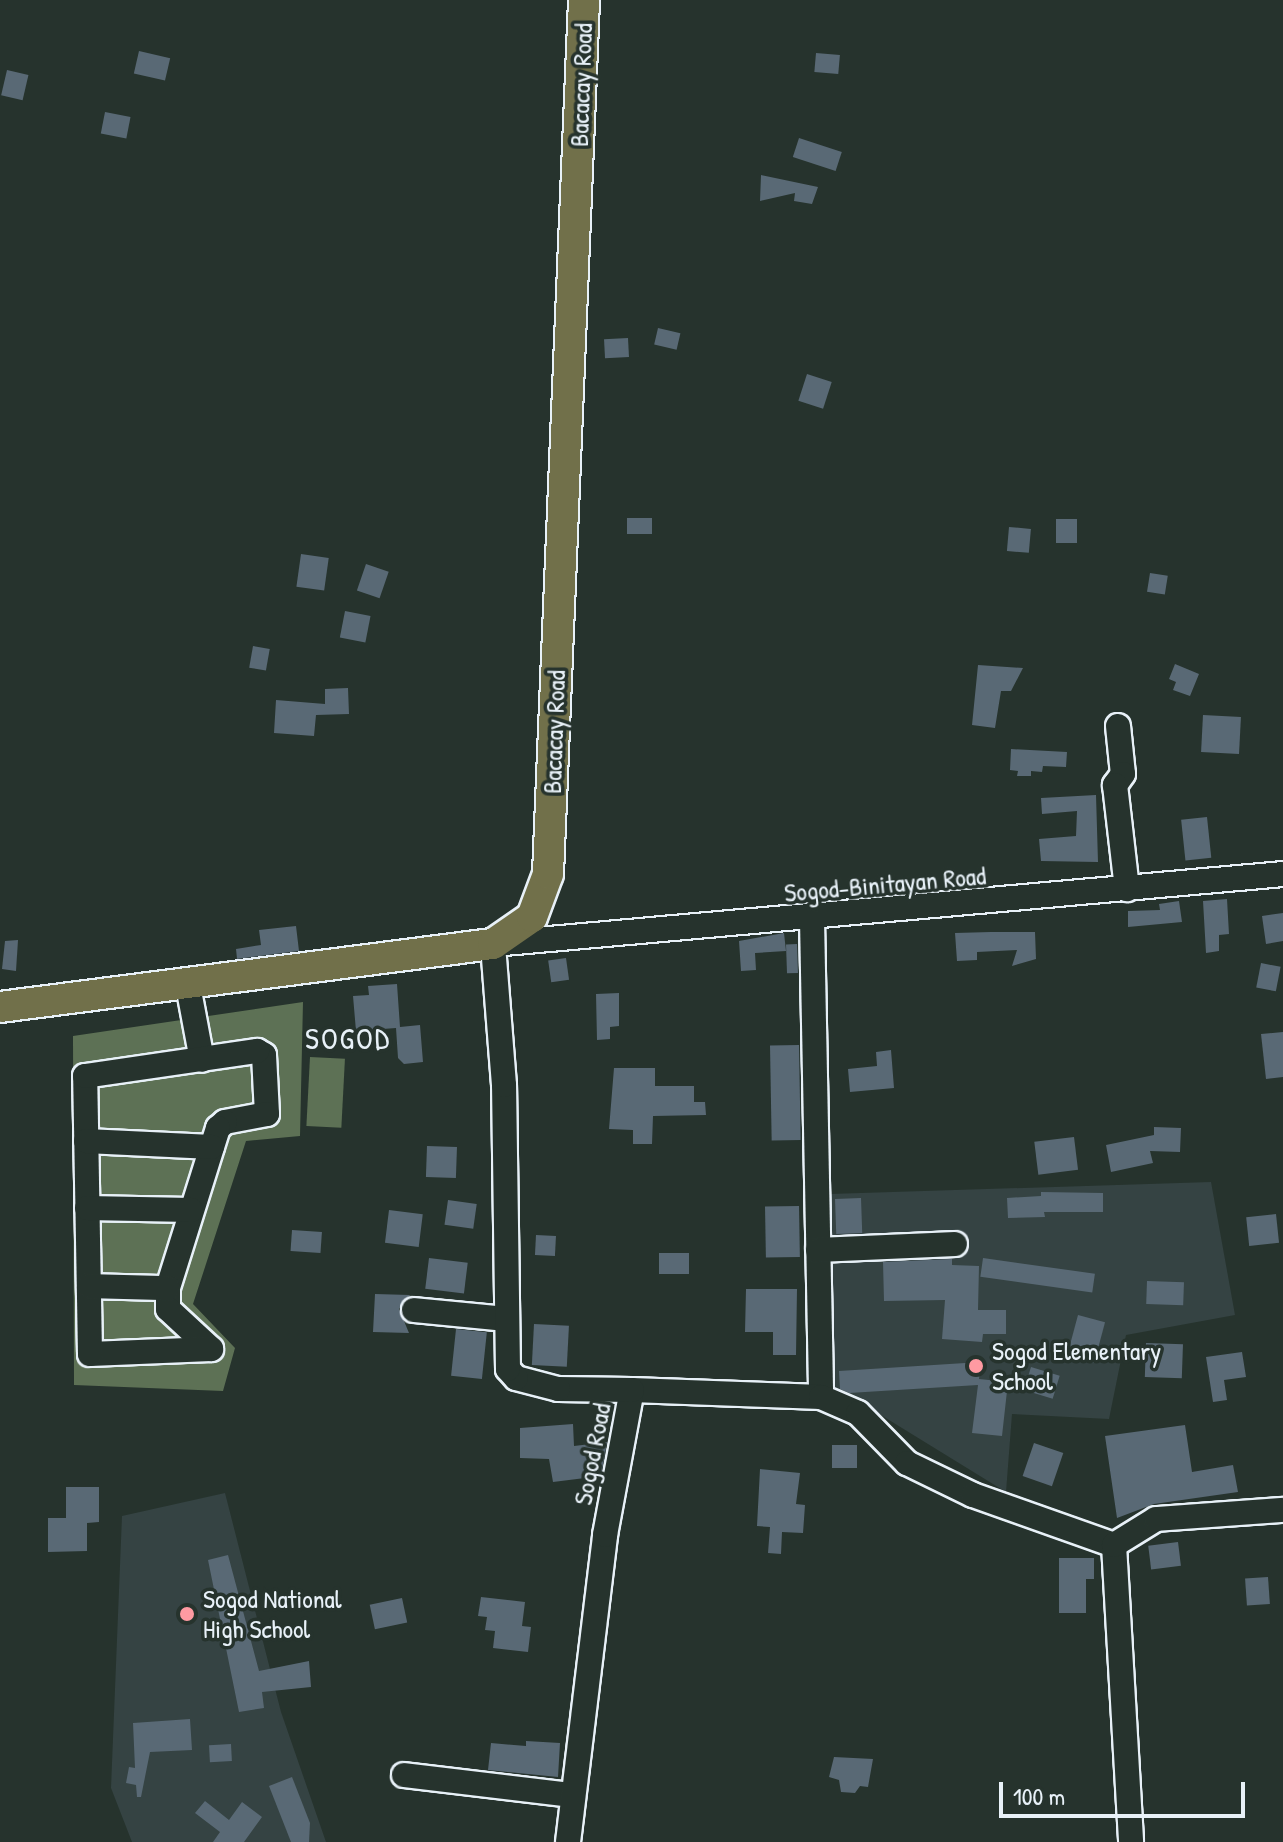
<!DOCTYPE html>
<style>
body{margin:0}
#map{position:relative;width:1283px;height:1842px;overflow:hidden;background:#26332d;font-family:"Patrick Hand",sans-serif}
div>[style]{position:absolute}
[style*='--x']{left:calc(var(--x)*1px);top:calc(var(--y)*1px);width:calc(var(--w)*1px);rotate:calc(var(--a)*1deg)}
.built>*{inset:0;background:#354343}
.green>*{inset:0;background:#5d7155;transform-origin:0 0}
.building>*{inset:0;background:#596975;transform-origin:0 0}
.roads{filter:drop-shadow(2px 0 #e8f1f8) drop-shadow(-2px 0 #e8f1f8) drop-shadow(0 2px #e8f1f8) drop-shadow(0 -2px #e8f1f8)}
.minor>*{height:24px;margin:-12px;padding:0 12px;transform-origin:12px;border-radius:12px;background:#26332d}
.major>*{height:30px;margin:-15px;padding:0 15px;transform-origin:15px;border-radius:15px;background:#71704a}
.dots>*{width:22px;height:22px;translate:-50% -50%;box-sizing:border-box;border:4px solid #26332d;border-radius:50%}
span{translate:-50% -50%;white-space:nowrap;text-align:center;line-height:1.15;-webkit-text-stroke:7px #26332d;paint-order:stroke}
.street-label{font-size:26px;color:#e8f1f8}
.poi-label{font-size:26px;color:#e8f1f8}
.left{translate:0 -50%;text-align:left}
.quarter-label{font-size:30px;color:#e8f1f8;letter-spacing:2px}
.scale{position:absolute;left:999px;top:1782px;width:246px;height:36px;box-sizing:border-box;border:4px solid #e8f1f8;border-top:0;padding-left:10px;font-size:24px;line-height:28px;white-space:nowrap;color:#e8f1f8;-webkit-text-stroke:6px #26332d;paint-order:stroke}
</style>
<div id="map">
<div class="built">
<div style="clip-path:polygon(1211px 1182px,1235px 1315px,1126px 1335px,1109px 1419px,1012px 1414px,1006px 1492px,863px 1404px,832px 1397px,830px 1194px)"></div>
<div style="clip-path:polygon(225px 1493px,281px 1712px,326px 1842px,132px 1842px,111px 1788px,122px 1516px)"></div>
</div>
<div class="green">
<div style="clip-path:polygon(303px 1002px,300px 1136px,246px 1141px,193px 1304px,235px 1348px,223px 1391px,74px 1385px,73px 1036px)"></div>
<div style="left:310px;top:1057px;width:35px;height:69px;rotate:3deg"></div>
</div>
<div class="building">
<div style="left:139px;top:51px;width:32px;height:23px;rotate:13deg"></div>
<div style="left:816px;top:53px;width:24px;height:19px;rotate:5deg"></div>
<div style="left:7px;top:70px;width:22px;height:26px;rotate:13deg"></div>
<div style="left:105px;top:112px;width:26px;height:22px;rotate:11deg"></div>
<div style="left:799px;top:138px;width:45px;height:20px;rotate:18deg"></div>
<div style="clip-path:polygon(761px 175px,818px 187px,812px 204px,794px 201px,795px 193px,760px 201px)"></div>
<div style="left:658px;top:328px;width:23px;height:17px;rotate:13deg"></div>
<div style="left:628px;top:338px;width:19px;height:24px;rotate:87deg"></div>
<div style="left:807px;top:374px;width:26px;height:28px;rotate:18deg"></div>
<div style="left:652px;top:518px;width:16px;height:25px;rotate:90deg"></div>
<div style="left:1056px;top:519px;width:21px;height:24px"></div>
<div style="left:1009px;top:527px;width:22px;height:24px;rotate:5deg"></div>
<div style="left:301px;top:554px;width:28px;height:33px;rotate:8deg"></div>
<div style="left:366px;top:564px;width:24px;height:28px;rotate:19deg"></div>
<div style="left:1150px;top:573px;width:18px;height:19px;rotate:9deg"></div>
<div style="left:345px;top:611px;width:26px;height:27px;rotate:11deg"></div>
<div style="left:253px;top:646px;width:17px;height:22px;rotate:10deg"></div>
<div style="clip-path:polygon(1175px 664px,1199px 674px,1190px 696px,1173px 690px,1176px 682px,1169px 679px)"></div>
<div style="clip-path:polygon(978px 665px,1023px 668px,1011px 691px,1001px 691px,995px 728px,972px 725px)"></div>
<div style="clip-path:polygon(348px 688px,349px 714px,316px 715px,314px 736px,274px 733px,276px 700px,325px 704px,325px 689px)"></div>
<div style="left:1203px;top:715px;width:38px;height:37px;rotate:3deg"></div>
<div style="clip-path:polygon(1011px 749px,1067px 752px,1066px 767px,1043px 766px,1042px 772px,1031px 771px,1031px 776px,1017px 776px,1018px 771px,1010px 770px)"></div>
<div style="clip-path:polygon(1096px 795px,1098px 862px,1041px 861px,1039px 839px,1076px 836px,1077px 811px,1042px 814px,1041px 798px)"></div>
<div style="left:1207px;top:817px;width:41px;height:26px;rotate:84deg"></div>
<div style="clip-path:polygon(1227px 899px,1229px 934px,1219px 935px,1219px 951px,1206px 953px,1203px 901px)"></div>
<div style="clip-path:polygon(1179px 901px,1182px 922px,1128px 927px,1128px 911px,1160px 910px,1159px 904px)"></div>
<div style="clip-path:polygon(1283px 913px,1283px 941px,1266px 944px,1262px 916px)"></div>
<div style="clip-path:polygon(296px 926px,299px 951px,237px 959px,236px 949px,261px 945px,259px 930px)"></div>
<div style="clip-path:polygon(991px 932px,1035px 932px,1036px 959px,1012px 966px,1017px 950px,977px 952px,977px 960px,957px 961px,955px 933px)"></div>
<div style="clip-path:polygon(784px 933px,786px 951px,755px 953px,756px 970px,741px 971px,739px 941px)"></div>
<div style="clip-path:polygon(18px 940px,16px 971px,2px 969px,5px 941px)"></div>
<div style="left:797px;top:944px;width:29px;height:11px;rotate:88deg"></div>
<div style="left:566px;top:958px;width:22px;height:18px;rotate:82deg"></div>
<div style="left:1261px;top:963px;width:20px;height:25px;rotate:11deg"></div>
<div style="clip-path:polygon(397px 984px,400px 1027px,420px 1025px,423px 1062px,404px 1064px,398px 1058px,396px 1028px,356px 1031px,353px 996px,369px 995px,368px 986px)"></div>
<div style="clip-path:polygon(619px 993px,619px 1026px,610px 1027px,610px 1039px,597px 1040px,596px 994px)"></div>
<div style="clip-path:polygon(1283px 1032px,1283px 1077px,1266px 1079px,1261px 1034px)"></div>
<div style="left:799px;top:1045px;width:95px;height:29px;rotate:89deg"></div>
<div style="clip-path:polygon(891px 1050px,894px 1088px,850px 1092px,848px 1069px,877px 1066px,876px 1052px)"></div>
<div style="clip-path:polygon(614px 1068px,655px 1068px,655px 1086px,694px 1086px,694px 1102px,705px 1102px,706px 1115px,653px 1116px,652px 1144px,633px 1144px,633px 1130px,609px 1129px)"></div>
<div style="clip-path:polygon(1154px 1127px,1181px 1128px,1180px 1152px,1150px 1151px,1153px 1163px,1111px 1172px,1106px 1145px,1154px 1135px)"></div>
<div style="left:1074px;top:1137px;width:33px;height:40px;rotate:83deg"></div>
<div style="left:427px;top:1146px;width:30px;height:31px;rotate:2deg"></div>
<div style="clip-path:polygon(1041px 1192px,1103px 1193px,1103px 1212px,1044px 1212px,1045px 1217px,1008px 1218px,1007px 1198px,1041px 1196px)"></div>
<div style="left:861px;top:1198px;width:35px;height:26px;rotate:88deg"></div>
<div style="left:448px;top:1200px;width:29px;height:25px;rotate:8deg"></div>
<div style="left:799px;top:1206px;width:51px;height:34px;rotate:89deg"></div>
<div style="left:389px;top:1210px;width:34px;height:33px;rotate:7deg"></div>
<div style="left:1276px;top:1214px;width:29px;height:30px;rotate:84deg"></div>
<div style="left:292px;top:1230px;width:30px;height:21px;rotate:4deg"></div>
<div style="left:536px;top:1235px;width:20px;height:20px;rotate:3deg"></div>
<div style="left:659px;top:1253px;width:30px;height:21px"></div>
<div style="left:429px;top:1258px;width:39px;height:31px;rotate:7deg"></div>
<div style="left:983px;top:1258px;width:113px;height:19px;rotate:8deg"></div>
<div style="clip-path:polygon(952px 1259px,952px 1265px,979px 1266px,978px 1310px,1006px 1310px,1006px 1334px,983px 1334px,982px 1342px,942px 1339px,945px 1300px,884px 1301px,883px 1262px)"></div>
<div style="left:1147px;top:1281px;width:37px;height:23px;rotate:2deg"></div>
<div style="clip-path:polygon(746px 1289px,797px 1289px,796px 1355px,773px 1355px,773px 1332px,745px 1332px)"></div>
<div style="clip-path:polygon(375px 1294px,410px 1295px,399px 1309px,409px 1333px,373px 1332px)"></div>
<div style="left:1078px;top:1315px;width:28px;height:42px;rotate:15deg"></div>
<div style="left:534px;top:1324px;width:35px;height:41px;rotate:3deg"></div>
<div style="left:456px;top:1329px;width:31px;height:47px;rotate:6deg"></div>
<div style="left:1146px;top:1343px;width:37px;height:34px;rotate:2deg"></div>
<div style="clip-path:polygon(1242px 1352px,1246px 1377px,1224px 1380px,1227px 1400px,1213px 1402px,1206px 1357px)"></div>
<div style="clip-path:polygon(981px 1362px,979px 1379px,1008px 1382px,1002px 1436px,972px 1433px,978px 1385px,849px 1393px,840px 1389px,839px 1371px)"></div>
<div style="left:1031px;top:1367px;width:30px;height:24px;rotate:17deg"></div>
<div style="clip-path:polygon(573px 1424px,574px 1446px,607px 1442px,601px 1476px,553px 1482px,549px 1459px,520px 1458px,520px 1428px)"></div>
<div style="clip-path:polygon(1185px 1425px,1192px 1472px,1233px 1465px,1238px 1492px,1154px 1504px,1117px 1518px,1105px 1436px)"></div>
<div style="left:1034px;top:1443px;width:31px;height:35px;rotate:19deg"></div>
<div style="left:832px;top:1445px;width:25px;height:23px"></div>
<div style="clip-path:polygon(760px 1469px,800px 1473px,796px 1504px,805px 1505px,803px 1533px,782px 1532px,781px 1554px,768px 1553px,770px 1527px,757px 1526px)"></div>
<div style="clip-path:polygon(66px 1487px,99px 1487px,99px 1522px,87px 1523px,87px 1551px,48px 1552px,48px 1518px,66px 1518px)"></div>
<div style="left:1178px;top:1542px;width:24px;height:30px;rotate:83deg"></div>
<div style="clip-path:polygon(228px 1555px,259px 1671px,309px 1661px,311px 1687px,262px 1692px,264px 1708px,239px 1712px,208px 1560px)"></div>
<div style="clip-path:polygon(1059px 1558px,1094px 1558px,1094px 1579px,1086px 1579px,1086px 1613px,1059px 1613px)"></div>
<div style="left:1268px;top:1577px;width:27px;height:23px;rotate:86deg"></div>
<div style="clip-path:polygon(481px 1597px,525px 1602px,522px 1626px,531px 1627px,528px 1652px,493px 1648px,495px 1631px,485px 1630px,487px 1617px,478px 1616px)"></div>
<div style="left:402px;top:1598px;width:25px;height:33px;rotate:78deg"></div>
<div style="clip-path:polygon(190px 1719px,192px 1750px,150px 1752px,141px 1797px,137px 1797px,136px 1785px,126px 1783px,129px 1767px,135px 1768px,133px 1723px)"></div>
<div style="clip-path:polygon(526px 1741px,560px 1743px,558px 1777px,488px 1770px,491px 1743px,526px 1746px)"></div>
<div style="left:231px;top:1744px;width:17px;height:22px;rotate:87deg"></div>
<div style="clip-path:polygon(834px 1757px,873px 1759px,868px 1787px,860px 1786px,855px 1793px,841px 1792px,839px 1780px,829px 1777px)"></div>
<div style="clip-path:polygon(292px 1777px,310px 1823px,309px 1842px,291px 1842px,269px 1786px)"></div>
<div style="clip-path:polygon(205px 1801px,229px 1820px,242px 1802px,262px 1817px,244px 1842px,213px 1842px,220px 1832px,195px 1813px)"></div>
</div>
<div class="roads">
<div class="minor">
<div style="--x:1118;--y:726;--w:48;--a:84.1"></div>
<div style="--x:1123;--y:774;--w:14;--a:126"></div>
<div style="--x:1115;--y:785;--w:105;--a:83.4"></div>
<div style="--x:812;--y:919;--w:478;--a:88.9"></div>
<div style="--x:187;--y:980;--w:81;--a:79.4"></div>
<div style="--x:257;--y:1051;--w:8;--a:30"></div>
<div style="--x:264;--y:1055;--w:59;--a:87.1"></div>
<div style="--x:267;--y:1114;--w:43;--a:169.2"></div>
<div style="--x:225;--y:1122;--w:9;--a:139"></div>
<div style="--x:218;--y:1128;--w:168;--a:107.4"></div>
<div style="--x:168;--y:1288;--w:21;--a:90"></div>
<div style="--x:168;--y:1309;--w:59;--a:42.9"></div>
<div style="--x:211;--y:1349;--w:121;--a:177.6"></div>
<div style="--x:90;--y:1354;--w:278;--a:-91"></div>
<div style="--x:85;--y:1076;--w:174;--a:-8.3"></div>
<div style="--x:86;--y:1141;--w:126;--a:2.7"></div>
<div style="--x:87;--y:1208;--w:104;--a:1.1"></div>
<div style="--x:818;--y:1250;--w:137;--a:-2.5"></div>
<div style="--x:89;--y:1286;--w:79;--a:1.5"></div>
<div style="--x:414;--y:1310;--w:91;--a:5.6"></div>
<div style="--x:632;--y:1390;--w:189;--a:2.1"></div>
<div style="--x:821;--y:1397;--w:40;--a:23.4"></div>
<div style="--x:858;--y:1413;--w:70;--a:45.6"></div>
<div style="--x:907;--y:1463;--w:73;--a:25.9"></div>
<div style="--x:973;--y:1495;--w:150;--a:19.5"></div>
<div style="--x:1114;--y:1545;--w:297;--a:86.7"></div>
<div style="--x:1114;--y:1545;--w:49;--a:-31.8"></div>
<div style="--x:1156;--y:1519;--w:127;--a:-4.1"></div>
<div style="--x:404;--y:1775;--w:168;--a:6.8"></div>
<div style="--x:568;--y:1842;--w:309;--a:-83.1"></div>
<div style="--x:605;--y:1535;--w:147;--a:-79.5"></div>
<div style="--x:632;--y:1390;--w:74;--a:-179.2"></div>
<div style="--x:558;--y:1389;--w:43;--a:-165.3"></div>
<div style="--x:516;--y:1378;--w:12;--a:-132"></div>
<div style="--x:508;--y:1369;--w:284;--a:-90.8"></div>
<div style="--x:504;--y:1085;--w:141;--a:-94.5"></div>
<div style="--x:493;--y:944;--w:793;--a:-5.06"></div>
</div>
<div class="major">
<div style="--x:0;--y:1007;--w:497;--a:-7.3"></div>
<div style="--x:493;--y:944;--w:47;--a:-34.7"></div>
<div style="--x:532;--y:917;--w:46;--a:-69.6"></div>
<div style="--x:548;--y:874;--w:875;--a:-87.64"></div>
</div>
</div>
<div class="dots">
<div style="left:976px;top:1366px;background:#ff9aa2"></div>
<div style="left:187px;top:1614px;background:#ff9aa2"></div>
</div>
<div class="street-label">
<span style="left:581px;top:85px;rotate:-88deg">Bacacay Road</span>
<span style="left:554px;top:732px;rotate:-88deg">Bacacay Road</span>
<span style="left:885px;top:884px;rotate:-5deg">Sogod-Binitayan Road</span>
<span style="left:592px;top:1454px;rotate:-79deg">Sogod Road</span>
</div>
<div class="poi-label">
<span class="left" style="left:992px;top:1366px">Sogod Elementary<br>School</span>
<span class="left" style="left:203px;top:1614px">Sogod National<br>High School</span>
</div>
<div class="quarter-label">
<span style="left:348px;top:1038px">SOGOD</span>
</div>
<div class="scale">100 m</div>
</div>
